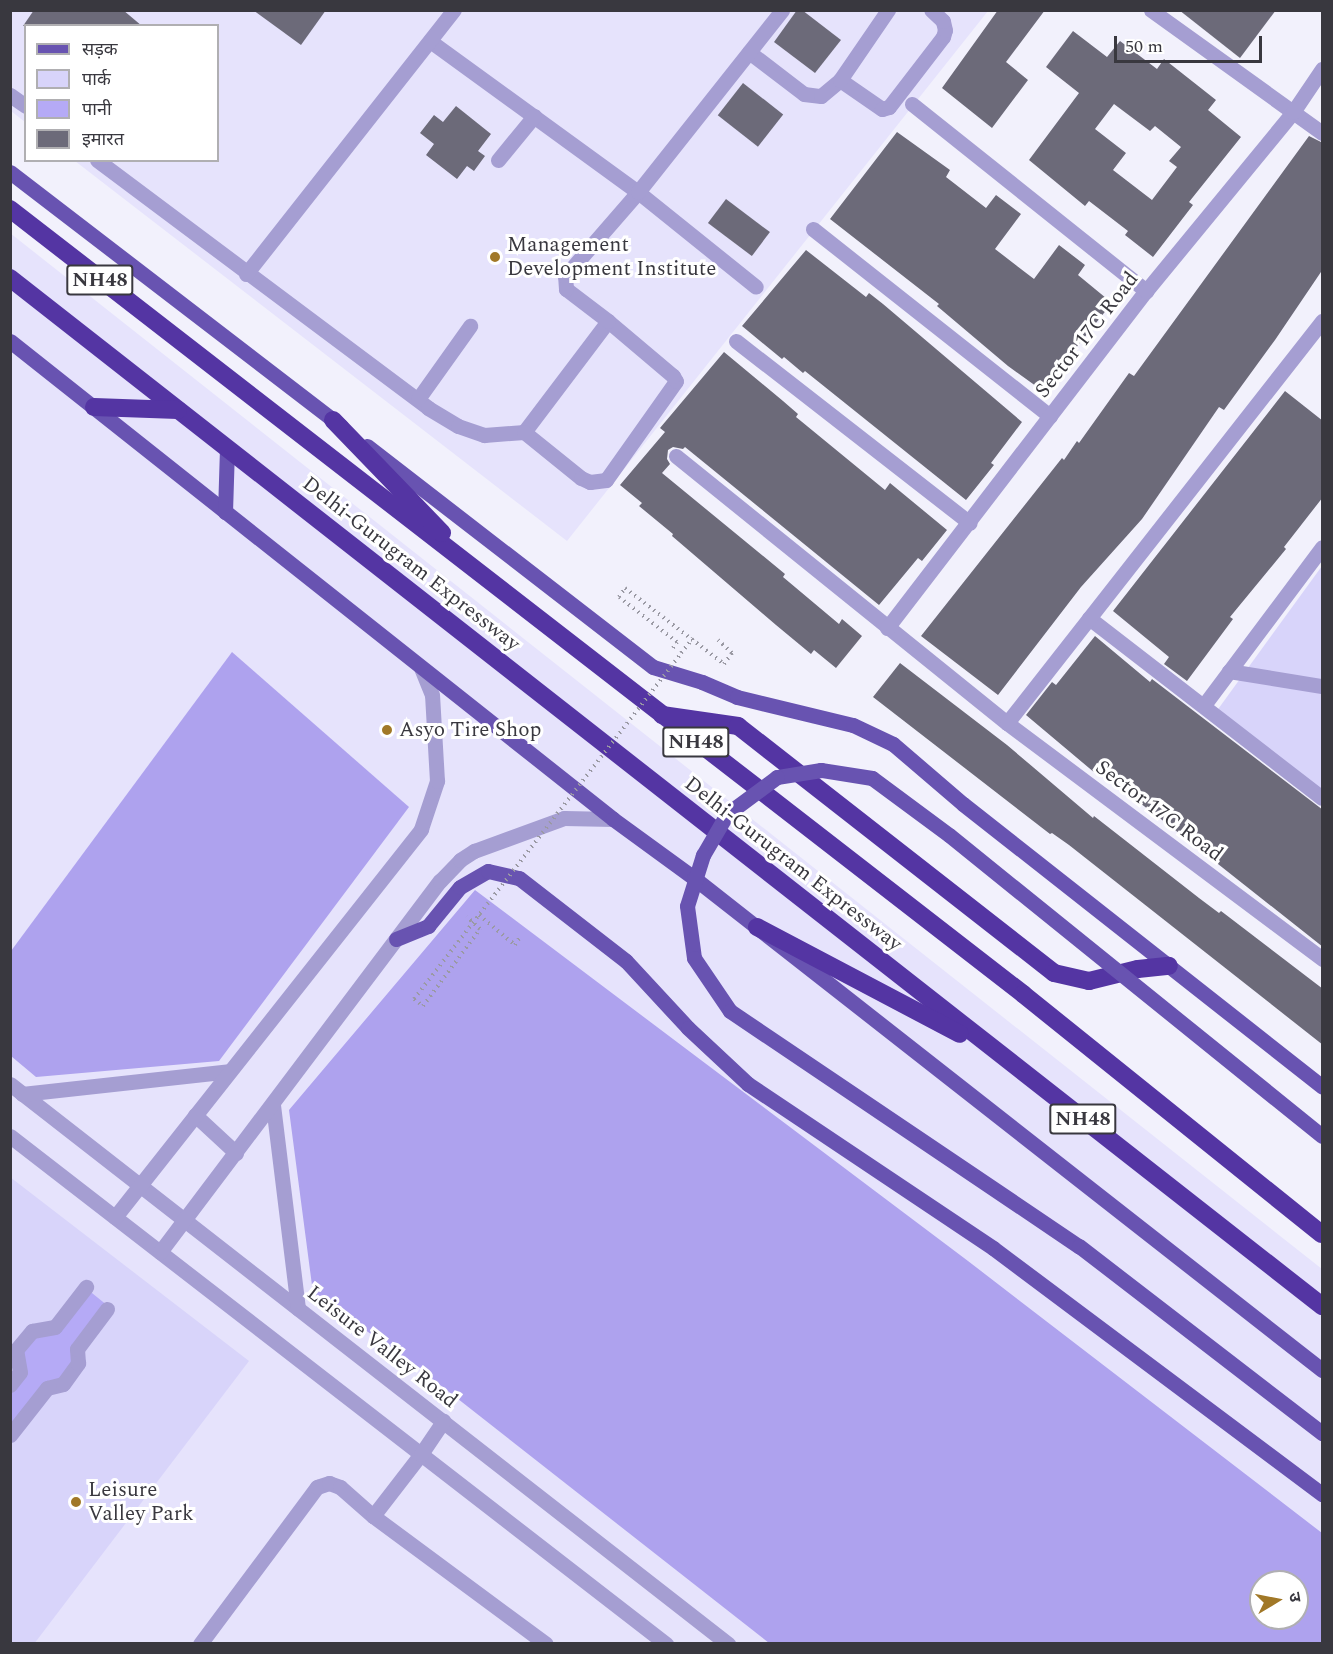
<!DOCTYPE html>
<meta charset="utf-8">
<style>
body{margin:0}
#map{position:relative;width:1333px;height:1654px;overflow:hidden;background:#f2f1fc;font-family:Spectral,"Noto Sans Devanagari",serif}
div>[style]{position:absolute}
[style*='--x']{left:calc(var(--x)*1px);top:calc(var(--y)*1px);width:calc(var(--w)*1px);rotate:calc(var(--a)*1deg)}
.built>*{inset:0;background:#e6e3fc}
.green>*{inset:0;background:#d8d4fa}
.forest>*{inset:0;background:#aea2ee}
.water>*{inset:0;background:#b5aaf6}
.building>*{inset:0;background:#6c6a79;transform-origin:0 0}
.path>*{height:4px;margin-top:-2px;transform-origin:0;background:repeating-linear-gradient(90deg,#9a99a3 0 1.5px,transparent 0 6px)}
.minor>*{height:15px;margin:-7.5px;padding:0 7.5px;transform-origin:7.5px;border-radius:7.5px;background:#a59ed2}
.major>*{height:15px;margin:-7.5px;padding:0 7.5px;transform-origin:7.5px;border-radius:7.5px;background:#6853b1}
.highway>*{height:18px;margin:-9px;padding:0 9px;transform-origin:9px;border-radius:9px;background:#5435a3}
.path-bridge>*{height:4px;margin-top:-2px;transform-origin:0;background:repeating-linear-gradient(90deg,#9a99a3 0 1.5px,transparent 0 6px)}
.major-bridge>*{height:15px;margin:-7.5px;padding:0 7.5px;transform-origin:7.5px;border-radius:7.5px;background:#6853b1}
.dots>*{width:16px;height:16px;translate:-50% -50%;box-sizing:border-box;border:3px solid #fff;border-radius:50%}
span{translate:-50% -50%;white-space:nowrap;text-align:center;line-height:1.15;-webkit-text-stroke:6px #fff;paint-order:stroke}
.shield-label span{padding:2px 4px;background:#fff;border:2px solid;border-radius:4px;-webkit-text-stroke-width:0}
.shield-label{font-size:20px;color:#39383f;font-weight:700}
.poi-label{font-size:21px;color:#39383f}
.left{translate:0 -50%;text-align:left}
.street-label{font-size:21px;color:#39383f}
.frame{position:absolute;inset:0;border:12px solid #39383f;pointer-events:none}
.legend{position:absolute;left:24px;top:24px;width:195px;height:138px;box-sizing:border-box;background:#fff;border:2px solid #b0afb2;margin:0;padding:8px 10px;list-style:none;font-size:18px;color:#39383f}
.legend li{display:flex;align-items:center;gap:12px;height:30px}
.legend b{width:30px;border:2px solid #b0afb2}
.north{position:absolute;left:1249px;top:1570px;width:60px;height:60px;box-sizing:border-box;background:#fff;border:2px solid #b0afb2;border-radius:50%;rotate:80deg;font-size:16px;font-weight:700;line-height:24px;text-align:center;color:#39383f}
.north::after{content:'';display:block;margin:auto;width:21px;height:27px;background:#a17827;clip-path:polygon(50% 0,100% 100%,50% 72%,0 100%)}
.scale{position:absolute;left:1114px;top:36px;width:148px;height:27px;box-sizing:border-box;border:3px solid #39383f;border-top:0;padding-left:8px;font-size:18px;line-height:21px;white-space:nowrap;color:#39383f;-webkit-text-stroke:4px #fff;paint-order:stroke}
</style>
<div id="map">
<div class="built">
<div style="clip-path:polygon(10px 11px,988px 11px,567px 541px,75px 161px,218px 160px,218px 26px,26px 26px,25px 122px,11px 111px)"></div>
<div style="clip-path:polygon(evenodd,10px 233px,1322px 1269px,1322px 1643px,11px 1643px,10px 233px,1261px 1582px,1297px 1582px,1297px 1618px,1261px 1618px,1261px 1582px)"></div>
</div>
<div class="green">
<div style="clip-path:polygon(1322px 566px,1322px 794px,1216px 712px)"></div>
<div style="clip-path:polygon(10px 1177px,249px 1361px,34px 1644px,11px 1643px)"></div>
</div>
<div class="forest">
<div style="clip-path:polygon(232px 652px,409px 807px,219px 1061px,36px 1077px,11px 1056px,11px 951px)"></div>
<div style="clip-path:polygon(evenodd,475px 890px,968px 1261px,1322px 1533px,1322px 1643px,769px 1643px,416px 1366px,313px 1293px,289px 1110px,475px 890px,1261px 1582px,1297px 1582px,1297px 1618px,1261px 1618px,1261px 1582px)"></div>
</div>
<div class="water">
<div style="clip-path:polygon(87px 1289px,108px 1306px,78px 1363px,47px 1388px,11px 1435px,11px 1385px,16px 1350px,32px 1331px,55px 1327px)"></div>
</div>
<div class="building">
<div style="clip-path:polygon(34px 10px,123px 10px,142px 26px,23px 26px)"></div>
<div style="clip-path:polygon(253px 10px,326px 10px,301px 45px)"></div>
<div style="clip-path:polygon(797px 10px,802px 10px,841px 40px,815px 73px,774px 42px)"></div>
<div style="clip-path:polygon(998px 10px,1045px 10px,1006px 62px,1028px 80px,992px 128px,942px 88px)"></div>
<div style="clip-path:polygon(1179px 10px,1276px 10px,1240px 58px)"></div>
<div style="clip-path:polygon(evenodd,1073px 31px,1107px 57px,1120px 41px,1157px 69px,1164px 59px,1216px 100px,1208px 110px,1241px 137px,1189px 202px,1193px 205px,1153px 257px,1125px 235px,1128px 231px,1089px 201px,1085px 206px,1029px 160px,1079px 93px,1046px 67px,1073px 31px,1114px 104px,1150px 131px,1155px 126px,1181px 147px,1169px 161px,1177px 167px,1152px 200px,1113px 170px,1126px 153px,1095px 129px,1114px 104px)"></div>
<div style="left:743px;top:83px;width:51px;height:41px;rotate:38deg"></div>
<div style="clip-path:polygon(456px 106px,491px 134px,478px 151px,485px 156px,474px 171px,467px 166px,457px 179px,426px 155px,434px 144px,420px 133px,434px 115px,443px 122px)"></div>
<div style="clip-path:polygon(897px 132px,950px 170px,946px 177px,986px 208px,996px 195px,1021px 214px,995px 249px,1034px 279px,1059px 245px,1085px 265px,1078px 275px,1112px 303px,1067px 359px,1071px 362px,1047px 394px,1008px 366px,937px 306px,939px 304px,830px 219px)"></div>
<div style="clip-path:polygon(1309px 136px,1323px 143px,1323px 269px,1275px 340px,1224px 410px,1219px 407px,1142px 519px,1081px 587px,998px 695px,921px 636px,1062px 458px,1064px 460px,1077px 441px,1079px 443px,1129px 373px,1134px 376px)"></div>
<div style="left:726px;top:199px;width:55px;height:30px;rotate:37deg"></div>
<div style="clip-path:polygon(806px 250px,866px 297px,869px 293px,883px 304px,1022px 422px,991px 463px,994px 465px,966px 500px,805px 371px,803px 373px,784px 357px,782px 359px,742px 326px)"></div>
<div style="clip-path:polygon(724px 352px,783px 401px,798px 414px,796px 417px,885px 490px,890px 483px,947px 530px,922px 561px,918px 558px,879px 605px,685px 447px,683px 449px,673px 447px,668px 450px,667px 459px,670px 464px,662px 473px,785px 574px,783px 577px,839px 624px,842px 619px,862px 636px,836px 668px,814px 650px,811px 654px,776px 625px,672px 536px,673px 534px,639px 506px,642px 503px,620px 485px,665px 432px,660px 428px)"></div>
<div style="clip-path:polygon(1285px 391px,1323px 421px,1323px 497px,1284px 547px,1286px 549px,1230px 617px,1233px 619px,1187px 681px,1164px 664px,1169px 657px,1113px 611px)"></div>
<div style="clip-path:polygon(1095px 636px,1150px 682px,1152px 679px,1323px 810px,1323px 947px,1170px 826px,1097px 770px,1095px 773px,1026px 715px,1052px 682px,1056px 685px)"></div>
<div style="clip-path:polygon(900px 663px,1007px 745px,1093px 818px,1094px 816px,1199px 898px,1219px 913px,1221px 911px,1323px 989px,1323px 1045px,1069px 845px,1052px 833px,1050px 834px,873px 697px)"></div>
</div>
<div class="path">
<div style="--x:673;--y:648;--w:7;--a:-56"></div>
<div style="--x:677;--y:642;--w:73;--a:-142.2"></div>
<div style="--x:619;--y:597;--w:11;--a:-56"></div>
<div style="--x:625;--y:588;--w:125;--a:37.5"></div>
<div style="--x:724;--y:664;--w:14;--a:-54"></div>
<div style="--x:732;--y:653;--w:19;--a:-137"></div>
<div style="--x:681;--y:653;--w:19;--a:-51"></div>
<div style="--x:479;--y:915;--w:47;--a:39.8"></div>
<div style="--x:515;--y:945;--w:9;--a:-58"></div>
<div style="--x:414;--y:999;--w:11;--a:38"></div>
<div style="--x:423;--y:1006;--w:96;--a:-53.5"></div>
<div style="--x:480;--y:929;--w:18;--a:-137"></div>
</div>
<div class="minor">
<div style="--x:1151;--y:10;--w:211;--a:35.7"></div>
<div style="--x:430;--y:41;--w:257;--a:36"></div>
<div style="--x:638;--y:192;--w:151;--a:38.8"></div>
<div style="--x:749;--y:52;--w:69;--a:37.4"></div>
<div style="--x:804;--y:94;--w:17;--a:7"></div>
<div style="--x:821;--y:96;--w:25;--a:-40"></div>
<div style="--x:840;--y:80;--w:51;--a:34.6"></div>
<div style="--x:882;--y:109;--w:7;--a:-16"></div>
<div style="--x:889;--y:107;--w:88;--a:-52.4"></div>
<div style="--x:943;--y:37;--w:7;--a:-74"></div>
<div style="--x:945;--y:30;--w:9;--a:-103"></div>
<div style="--x:943;--y:21;--w:16;--a:-137"></div>
<div style="--x:840;--y:80;--w:85;--a:-55.6"></div>
<div style="--x:10;--y:95;--w:19;--a:35"></div>
<div style="--x:912;--y:104;--w:300;--a:38.6"></div>
<div style="--x:97;--y:160;--w:414;--a:36.8"></div>
<div style="--x:428;--y:408;--w:35;--a:31"></div>
<div style="--x:458;--y:426;--w:28;--a:19"></div>
<div style="--x:484;--y:435;--w:40;--a:-4.3"></div>
<div style="--x:498;--y:160;--w:57;--a:-50.7"></div>
<div style="--x:813;--y:229;--w:302;--a:38.3"></div>
<div style="--x:246;--y:274;--w:336;--a:-51.8"></div>
<div style="--x:608;--y:321;--w:139;--a:127.1"></div>
<div style="--x:524;--y:432;--w:73;--a:38.9"></div>
<div style="--x:581;--y:478;--w:10;--a:24"></div>
<div style="--x:590;--y:482;--w:16;--a:-7"></div>
<div style="--x:606;--y:480;--w:121;--a:-54.7"></div>
<div style="--x:676;--y:381;--w:6;--a:-121"></div>
<div style="--x:673;--y:376;--w:85;--a:-139.8"></div>
<div style="--x:608;--y:321;--w:53;--a:-142.7"></div>
<div style="--x:566;--y:289;--w:13;--a:-94"></div>
<div style="--x:565;--y:276;--w:111;--a:-49"></div>
<div style="--x:638;--y:192;--w:232;--a:-51.6"></div>
<div style="--x:736;--y:341;--w:296;--a:37.9"></div>
<div style="--x:418;--y:399;--w:90;--a:-54.5"></div>
<div style="--x:676;--y:456;--w:425;--a:38.9"></div>
<div style="--x:1007;--y:723;--w:394;--a:36.8"></div>
<div style="--x:1089;--y:618;--w:294;--a:37.7"></div>
<div style="--x:887;--y:628;--w:425;--a:-52.5"></div>
<div style="--x:1146;--y:291;--w:232;--a:-50.6"></div>
<div style="--x:1293;--y:112;--w:52;--a:-56"></div>
<div style="--x:1229;--y:671;--w:94;--a:9.2"></div>
<div style="--x:1204;--y:705;--w:197;--a:-53.2"></div>
<div style="--x:1007;--y:723;--w:511;--a:-51.92"></div>
<div style="--x:10;--y:1084;--w:911;--a:37.95"></div>
<div style="--x:22;--y:1094;--w:208;--a:-6.3"></div>
<div style="--x:273;--y:1105;--w:205;--a:83"></div>
<div style="--x:195;--y:1115;--w:56;--a:42.8"></div>
<div style="--x:10;--y:1136;--w:830;--a:37.75"></div>
<div style="--x:115;--y:1217;--w:494;--a:-51.7"></div>
<div style="--x:421;--y:829;--w:51;--a:-71.6"></div>
<div style="--x:437;--y:781;--w:86;--a:-93.3"></div>
<div style="--x:432;--y:695;--w:29;--a:-112"></div>
<div style="--x:160;--y:1252;--w:465;--a:-53"></div>
<div style="--x:440;--y:881;--w:29;--a:-46"></div>
<div style="--x:460;--y:860;--w:17;--a:-33"></div>
<div style="--x:474;--y:851;--w:96;--a:-20.1"></div>
<div style="--x:564;--y:818;--w:49;--a:1.2"></div>
<div style="--x:10;--y:1385;--w:16;--a:-52"></div>
<div style="--x:20;--y:1372;--w:22;--a:-100"></div>
<div style="--x:16;--y:1350;--w:25;--a:-50"></div>
<div style="--x:32;--y:1331;--w:23;--a:-10"></div>
<div style="--x:55;--y:1327;--w:51;--a:-52.2"></div>
<div style="--x:10;--y:1435;--w:60;--a:-51.8"></div>
<div style="--x:47;--y:1388;--w:16;--a:-14"></div>
<div style="--x:63;--y:1384;--w:26;--a:-54"></div>
<div style="--x:78;--y:1363;--w:14;--a:-94"></div>
<div style="--x:77;--y:1349;--w:50;--a:-53.1"></div>
<div style="--x:373;--y:1516;--w:78;--a:-52.3"></div>
<div style="--x:421;--y:1454;--w:40;--a:-56"></div>
<div style="--x:200;--y:1644;--w:196;--a:-53.3"></div>
<div style="--x:317;--y:1487;--w:13;--a:-18"></div>
<div style="--x:329;--y:1483;--w:12;--a:20"></div>
<div style="--x:340;--y:1487;--w:44;--a:41.3"></div>
<div style="--x:373;--y:1516;--w:215;--a:36.5"></div>
</div>
<div class="major">
<div style="--x:10;--y:172;--w:417;--a:37.5"></div>
<div style="--x:10;--y:341;--w:769;--a:38.4"></div>
<div style="--x:613;--y:819;--w:100;--a:36.1"></div>
<div style="--x:694;--y:878;--w:798;--a:38.08"></div>
<div style="--x:367;--y:446;--w:361;--a:37.7"></div>
<div style="--x:653;--y:667;--w:51;--a:17"></div>
<div style="--x:702;--y:682;--w:38;--a:23"></div>
<div style="--x:737;--y:697;--w:119;--a:13.6"></div>
<div style="--x:853;--y:725;--w:44;--a:25.4"></div>
<div style="--x:893;--y:744;--w:92;--a:40.6"></div>
<div style="--x:963;--y:804;--w:457;--a:38.2"></div>
<div style="--x:225;--y:512;--w:64;--a:-88.2"></div>
<div style="--x:396;--y:939;--w:35;--a:-22"></div>
<div style="--x:428;--y:926;--w:50;--a:-50.6"></div>
<div style="--x:460;--y:887;--w:32;--a:-30"></div>
<div style="--x:488;--y:871;--w:32;--a:13"></div>
<div style="--x:519;--y:878;--w:135;--a:37.8"></div>
<div style="--x:626;--y:961;--w:91;--a:47.2"></div>
<div style="--x:688;--y:1028;--w:82;--a:43"></div>
<div style="--x:748;--y:1084;--w:295;--a:33.8"></div>
<div style="--x:993;--y:1248;--w:411;--a:36.8"></div>
</div>
<div class="highway">
<div style="--x:10;--y:209;--w:1282;--a:37.77"></div>
<div style="--x:1023;--y:994;--w:383;--a:38.8"></div>
<div style="--x:10;--y:278;--w:1667;--a:38.08"></div>
<div style="--x:94;--y:407;--w:84;--a:2"></div>
<div style="--x:333;--y:420;--w:157;--a:46"></div>
<div style="--x:662;--y:715;--w:77;--a:8.2"></div>
<div style="--x:738;--y:726;--w:401;--a:38"></div>
<div style="--x:1054;--y:973;--w:36;--a:13"></div>
<div style="--x:1089;--y:981;--w:50;--a:-13.8"></div>
<div style="--x:1138;--y:969;--w:31;--a:-6"></div>
<div style="--x:757;--y:927;--w:229;--a:27.8"></div>
</div>
<div class="path-bridge">
<div style="--x:414;--y:999;--w:437;--a:-52.3"></div>
</div>
<div class="major-bridge">
<div style="--x:1322;--y:1136;--w:479;--a:-141.1"></div>
<div style="--x:949;--y:835;--w:96;--a:-143.5"></div>
<div style="--x:872;--y:778;--w:52;--a:-171.1"></div>
<div style="--x:821;--y:770;--w:45;--a:171"></div>
<div style="--x:777;--y:777;--w:62;--a:143.5"></div>
<div style="--x:727;--y:814;--w:48;--a:120.3"></div>
<div style="--x:703;--y:855;--w:53;--a:107.4"></div>
<div style="--x:687;--y:906;--w:52;--a:82.3"></div>
<div style="--x:694;--y:958;--w:64;--a:55.8"></div>
<div style="--x:730;--y:1011;--w:421;--a:34"></div>
<div style="--x:1079;--y:1246;--w:307;--a:37.6"></div>
</div>
<div class="dots">
<div style="left:495px;top:257px;background:#a17827"></div>
<div style="left:387px;top:730px;background:#a17827"></div>
<div style="left:76px;top:1502px;background:#a17827"></div>
</div>
<div class="shield-label">
<span style="left:100px;top:280px">NH48</span>
<span style="left:696px;top:742px">NH48</span>
<span style="left:1083px;top:1119px">NH48</span>
</div>
<div class="poi-label">
<span class="left" style="left:507px;top:257px">Management<br>Development Institute</span>
<span class="left" style="left:399px;top:730px">Asyo Tire Shop</span>
<span class="left" style="left:88px;top:1502px">Leisure<br>Valley Park</span>
</div>
<div class="street-label">
<span style="left:1087px;top:335px;rotate:-52deg">Sector 17C Road</span>
<span style="left:411px;top:564px;rotate:38deg">Delhi-Gurugram Expressway</span>
<span style="left:1159px;top:811px;rotate:37deg">Sector 17C Road</span>
<span style="left:793px;top:864px;rotate:38deg">Delhi-Gurugram Expressway</span>
<span style="left:382px;top:1347px;rotate:38deg">Leisure Valley Road</span>
</div>
<div class="frame"></div>
<ul class="legend">
<li><b style="height:8px;background:#6853b1"></b>सड़क</li>
<li><b style="height:16px;background:#d8d4fa"></b>पार्क</li>
<li><b style="height:16px;background:#b5aaf6"></b>पानी</li>
<li><b style="height:16px;background:#6c6a79"></b>इमारत</li>
</ul>
<div class="north">उ</div>
<div class="scale">50 m</div>
</div>
